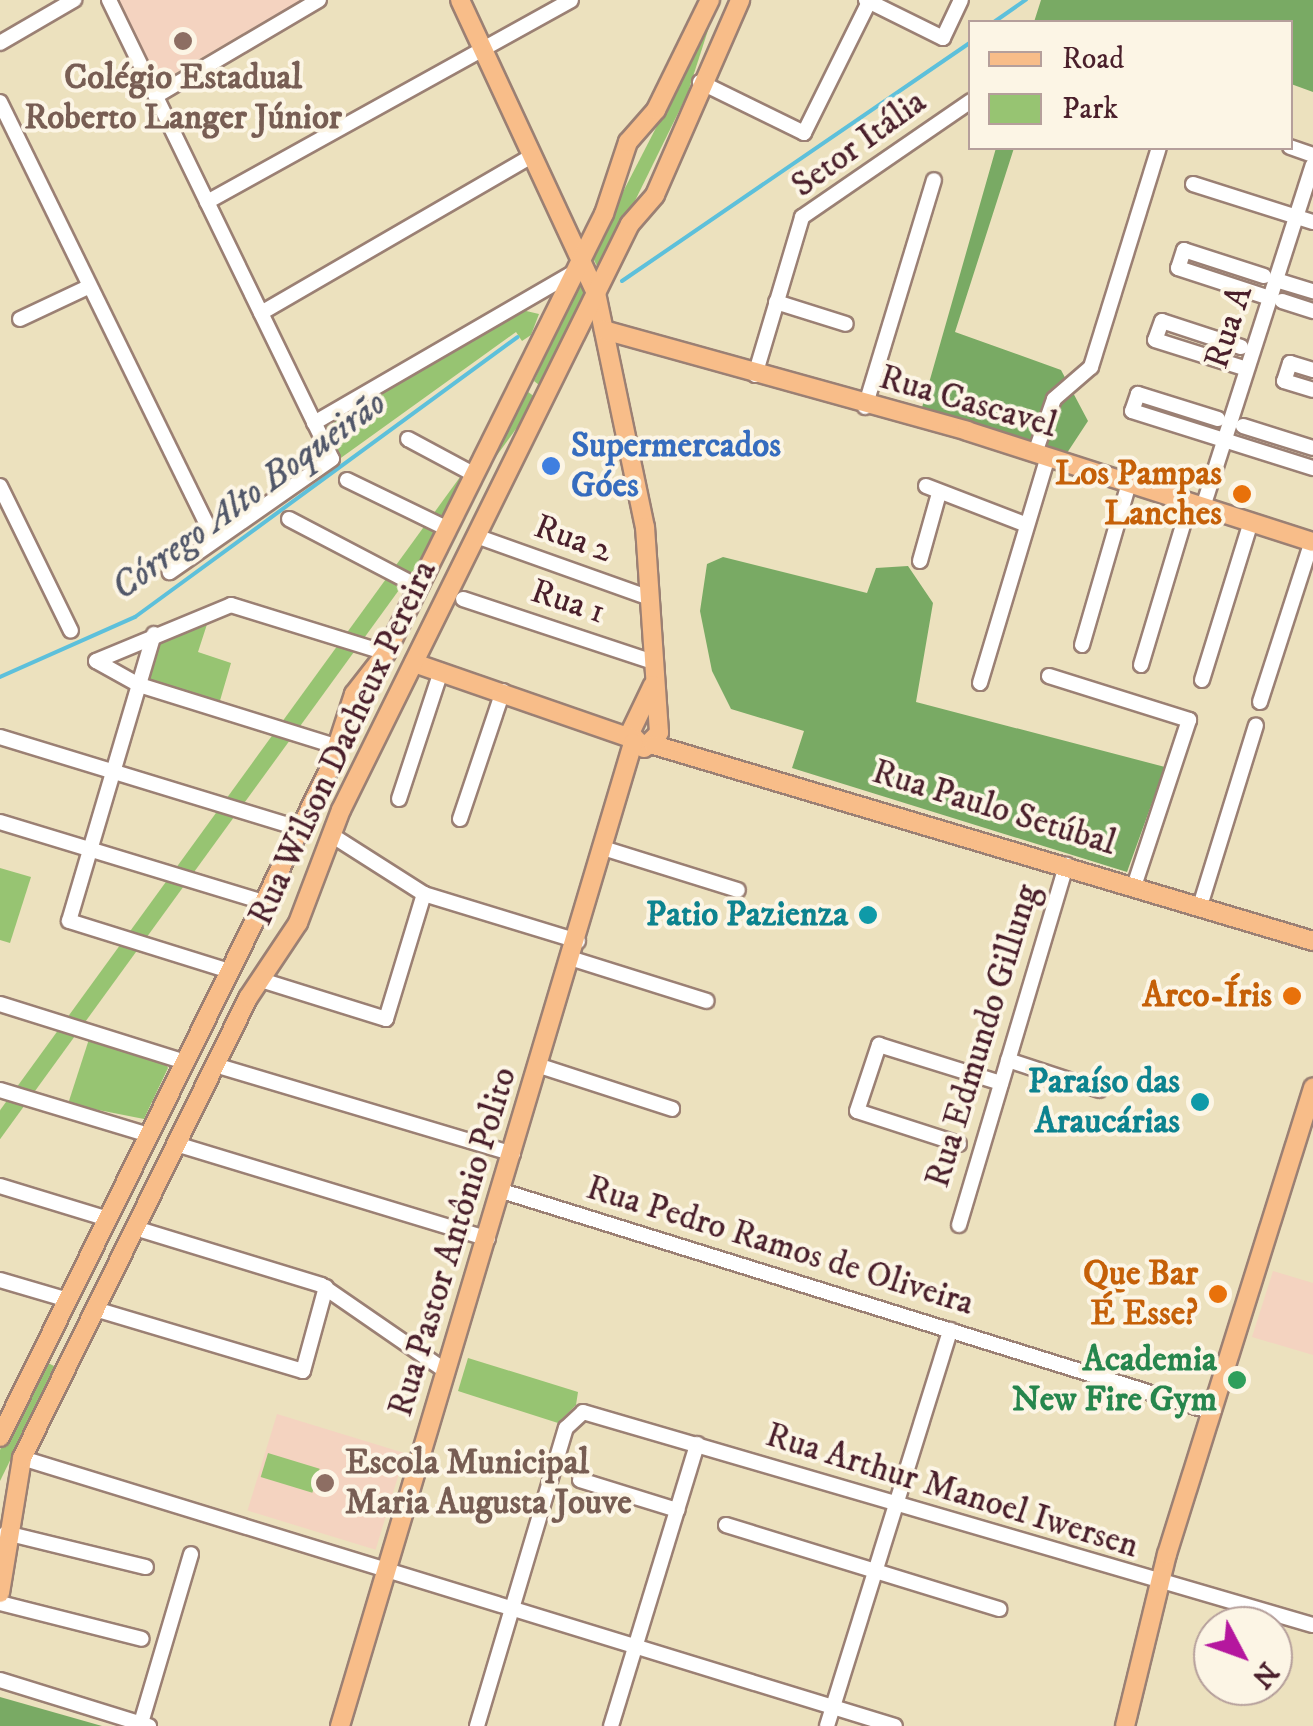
<!DOCTYPE html>
<meta charset="utf-8">
<style>
body{margin:0}
#map{position:relative;width:1313px;height:1726px;overflow:hidden;background:#ece1be;font-family:"IM FELL DW Pica",serif}
div>[style]{position:absolute}
[style*='--x']{left:calc(var(--x)*1px);top:calc(var(--y)*1px);width:calc(var(--w)*1px);rotate:calc(var(--a)*1deg)}
.built>*{inset:0;background:#f4d3c0;transform-origin:0 0}
.green>*{inset:0;background:#97c472;transform-origin:0 0}
.forest>*{inset:0;background:#79aa64}
.stream>*{height:4px;margin:-2px;padding:0 2px;transform-origin:2px;border-radius:2px;background:#5dc0db}
.roads{filter:drop-shadow(2px 0 #9b8074) drop-shadow(-2px 0 #9b8074) drop-shadow(0 2px #9b8074) drop-shadow(0 -2px #9b8074)}
.minor>*{height:14px;margin:-7px;padding:0 7px;transform-origin:7px;border-radius:7px;background:#fff}
.major>*{height:18px;margin:-9px;padding:0 9px;transform-origin:9px;border-radius:9px;background:#f8bd89}
.dots>*{width:28px;height:28px;translate:-50% -50%;box-sizing:border-box;border:5px solid #fcf5e5;border-radius:50%}
span{translate:-50% -50%;white-space:nowrap;text-align:center;line-height:1.15;-webkit-text-stroke:8px #fcf5e5;paint-order:stroke}
.education-label{font-size:35px;color:#785e54;font-weight:700}
.left{translate:0 -50%;text-align:left}
.street-label{font-size:35px;color:#4a1f2b}
.shop-label{font-size:35px;color:#366cbe;font-weight:700}
.food-label{font-size:35px;color:#c56008;font-weight:700}
.right{translate:-100% -50%;text-align:right}
.culture-label{font-size:35px;color:#0d838f;font-weight:700}
.leisure-label{font-size:35px;color:#27864d;font-weight:700}
.water-label{font-size:38px;color:#515769;font-style:italic}
.legend{position:absolute;left:968px;top:20px;width:325px;height:130px;box-sizing:border-box;background:#fcf5e5;border:2px solid #b59f9b;margin:0;padding:12px 18px;list-style:none;font-size:30px;color:#4a1f2b}
.legend li{display:flex;align-items:center;gap:20px;height:50px}
.legend b{width:50px;border:2px solid #b59f9b}
.north{position:absolute;left:1193px;top:1606px;width:100px;height:100px;box-sizing:border-box;background:#fcf5e5;border:2px solid #b59f9b;border-radius:50%;rotate:131deg;font-size:28px;font-weight:700;line-height:40px;text-align:center;color:#4a1f2b}
.north::after{content:'';display:block;margin:auto;width:35px;height:45px;background:#b5179e;clip-path:polygon(50% 0,100% 100%,50% 72%,0 100%)}
</style>
<div id="map">
<div class="built">
<div style="clip-path:polygon(116px 0,301px 0,158px 83px)"></div>
<div style="clip-path:polygon(1273px 1271px,1313px 1283px,1313px 1355px,1252px 1337px)"></div>
<div style="left:277px;top:1414px;width:134px;height:101px;rotate:17deg"></div>
</div>
<div class="green">
<div style="clip-path:polygon(711px 21px,687px 95px,600px 272px,591px 254px)"></div>
<div style="clip-path:polygon(579px 278px,586px 299px,539px 385px,534px 381px)"></div>
<div style="clip-path:polygon(522px 310px,539px 314px,531px 335px,522px 341px,516px 332px,338px 460px,321px 425px)"></div>
<div style="left:524px;top:389px;width:17px;height:1068px;rotate:36deg"></div>
<div style="clip-path:polygon(210px 615px,198px 652px,231px 663px,219px 704px,148px 681px,159px 639px)"></div>
<div style="clip-path:polygon(0 868px,31px 877px,10px 943px,0 940px)"></div>
<div style="clip-path:polygon(90px 1036px,164px 1060px,168px 1068px,144px 1119px,68px 1104px)"></div>
<div style="clip-path:polygon(468px 1358px,578px 1392px,576px 1405px,558px 1423px,458px 1391px)"></div>
<div style="clip-path:polygon(44px 1361px,56px 1367px,0 1481px,0 1450px)"></div>
<div style="left:268px;top:1453px;width:54px;height:25px;rotate:17deg"></div>
</div>
<div class="forest">
<div style="clip-path:polygon(1041px 0,1313px 0,1313px 92px,1291px 84px,1290px 22px,1034px 22px)"></div>
<div style="clip-path:polygon(996px 148px,1014px 148px,955px 332px,1061px 370px,1088px 421px,1067px 453px,921px 411px)"></div>
<div style="clip-path:polygon(723px 557px,867px 593px,876px 568px,908px 566px,933px 603px,916px 702px,1165px 767px,1127px 872px,792px 768px,804px 731px,731px 709px,712px 671px,700px 611px,707px 564px)"></div>
<div style="clip-path:polygon(0 1697px,102px 1726px,0 1726px)"></div>
</div>
<div class="stream">
<div style="--x:994;--y:22;--w:39;--a:-35"></div>
<div style="--x:622;--y:281;--w:423;--a:-34.4"></div>
<div style="--x:0;--y:677;--w:148;--a:-24"></div>
<div style="--x:135;--y:617;--w:474;--a:-36.2"></div>
</div>
<div class="roads">
<div class="minor">
<div style="--x:109;--y:0;--w:510;--a:64.09"></div>
<div style="--x:332;--y:459;--w:198;--a:145.1"></div>
<div style="--x:866;--y:0;--w:86;--a:26.3"></div>
<div style="--x:943;--y:38;--w:42;--a:-64.7"></div>
<div style="--x:0;--y:43;--w:86;--a:-30.2"></div>
<div style="--x:700;--y:82;--w:116;--a:26.1"></div>
<div style="--x:804;--y:133;--w:148;--a:-63.6"></div>
<div style="--x:156;--y:96;--w:189;--a:-30.5"></div>
<div style="--x:0;--y:102;--w:486;--a:63.9"></div>
<div style="--x:1290;--y:147;--w:24;--a:19"></div>
<div style="--x:1193;--y:184;--w:126;--a:17.6"></div>
<div style="--x:207;--y:202;--w:416;--a:-29"></div>
<div style="--x:1264;--y:276;--w:84;--a:-162"></div>
<div style="--x:1184;--y:250;--w:19;--a:108"></div>
<div style="--x:1178;--y:268;--w:97;--a:18.1"></div>
<div style="--x:1276;--y:280;--w:39;--a:17"></div>
<div style="--x:1282;--y:301;--w:33;--a:18"></div>
<div style="--x:776;--y:302;--w:73;--a:17.4"></div>
<div style="--x:261;--y:313;--w:315;--a:-30.1"></div>
<div style="--x:20;--y:319;--w:77;--a:-25.2"></div>
<div style="--x:1241;--y:347;--w:83;--a:-161.8"></div>
<div style="--x:1162;--y:321;--w:20;--a:110"></div>
<div style="--x:1155;--y:340;--w:96;--a:17.5"></div>
<div style="--x:1313;--y:370;--w:24;--a:-163"></div>
<div style="--x:1290;--y:363;--w:19;--a:108"></div>
<div style="--x:1284;--y:381;--w:30;--a:17"></div>
<div style="--x:755;--y:375;--w:165;--a:-73.4"></div>
<div style="--x:802;--y:217;--w:205;--a:-34.5"></div>
<div style="--x:865;--y:407;--w:237;--a:-73.1"></div>
<div style="--x:1218;--y:419;--w:84;--a:-162.6"></div>
<div style="--x:1138;--y:394;--w:18;--a:109"></div>
<div style="--x:1132;--y:411;--w:190;--a:17.5"></div>
<div style="--x:314;--y:423;--w:303;--a:-30.1"></div>
<div style="--x:1243;--y:426;--w:73;--a:17.4"></div>
<div style="--x:408;--y:439;--w:76;--a:28.2"></div>
<div style="--x:1035;--y:453;--w:57;--a:-70.6"></div>
<div style="--x:1054;--y:399;--w:49;--a:-40.9"></div>
<div style="--x:1091;--y:367;--w:229;--a:-72.8"></div>
<div style="--x:347;--y:480;--w:112;--a:25.9"></div>
<div style="--x:0;--y:486;--w:161;--a:63.9"></div>
<div style="--x:926;--y:486;--w:108;--a:21.1"></div>
<div style="--x:1203;--y:507;--w:359;--a:-72.2"></div>
<div style="--x:289;--y:519;--w:147;--a:27.6"></div>
<div style="--x:476;--y:536;--w:185;--a:19.6"></div>
<div style="--x:920;--y:561;--w:66;--a:-74.3"></div>
<div style="--x:463;--y:599;--w:200;--a:18.3"></div>
<div style="--x:154;--y:634;--w:299;--a:106.5"></div>
<div style="--x:69;--y:921;--w:169;--a:17.3"></div>
<div style="--x:1082;--y:645;--w:169;--a:-73.8"></div>
<div style="--x:1141;--y:665;--w:170;--a:-73.3"></div>
<div style="--x:1049;--y:676;--w:147;--a:17.4"></div>
<div style="--x:1189;--y:720;--w:175;--a:108.3"></div>
<div style="--x:1202;--y:680;--w:165;--a:-72.8"></div>
<div style="--x:980;--y:683;--w:236;--a:-73.3"></div>
<div style="--x:1260;--y:702;--w:169;--a:-72.1"></div>
<div style="--x:0;--y:737;--w:314;--a:17"></div>
<div style="--x:335;--y:746;--w:205;--a:-162.7"></div>
<div style="--x:139;--y:685;--w:49;--a:-150.8"></div>
<div style="--x:96;--y:661;--w:146;--a:-22.5"></div>
<div style="--x:231;--y:605;--w:162;--a:17.2"></div>
<div style="--x:399;--y:799;--w:135;--a:-71.8"></div>
<div style="--x:460;--y:819;--w:135;--a:-71.4"></div>
<div style="--x:0;--y:822;--w:276;--a:16.9"></div>
<div style="--x:333;--y:836;--w:108;--a:32.5"></div>
<div style="--x:424;--y:894;--w:161;--a:17"></div>
<div style="--x:606;--y:849;--w:138;--a:17.3"></div>
<div style="--x:1200;--y:906;--w:189;--a:-72.8"></div>
<div style="--x:573;--y:959;--w:140;--a:17.4"></div>
<div style="--x:261;--y:980;--w:131;--a:17.3"></div>
<div style="--x:386;--y:1019;--w:131;--a:-73.1"></div>
<div style="--x:0;--y:1004;--w:194;--a:17.4"></div>
<div style="--x:1008;--y:1060;--w:96;--a:18.2"></div>
<div style="--x:215;--y:1065;--w:311;--a:16.6"></div>
<div style="--x:540;--y:1066;--w:139;--a:18"></div>
<div style="--x:0;--y:1090;--w:156;--a:16.8"></div>
<div style="--x:176;--y:1144;--w:326;--a:16.9"></div>
<div style="--x:959;--y:1144;--w:107;--a:-162.1"></div>
<div style="--x:857;--y:1111;--w:70;--a:-71.6"></div>
<div style="--x:879;--y:1045;--w:128;--a:17.3"></div>
<div style="--x:0;--y:1186;--w:113;--a:17"></div>
<div style="--x:502;--y:1191;--w:744;--a:17.29"></div>
<div style="--x:959;--y:1225;--w:376;--a:-73.4"></div>
<div style="--x:135;--y:1228;--w:195;--a:17"></div>
<div style="--x:321;--y:1285;--w:153;--a:34.6"></div>
<div style="--x:0;--y:1280;--w:71;--a:16.4"></div>
<div style="--x:95;--y:1309;--w:217;--a:16.6"></div>
<div style="--x:303;--y:1371;--w:87;--a:-74.7"></div>
<div style="--x:22;--y:1458;--w:913;--a:17.07"></div>
<div style="--x:580;--y:1480;--w:102;--a:17.2"></div>
<div style="--x:726;--y:1525;--w:286;--a:17.1"></div>
<div style="--x:6;--y:1533;--w:144;--a:13.7"></div>
<div style="--x:0;--y:1603;--w:146;--a:14.2"></div>
<div style="--x:0;--y:1680;--w:156;--a:17.2"></div>
<div style="--x:141;--y:1723;--w:176;--a:-73.5"></div>
<div style="--x:477;--y:1726;--w:311;--a:-73.4"></div>
<div style="--x:566;--y:1428;--w:23;--a:-43"></div>
<div style="--x:583;--y:1412;--w:760;--a:16.27"></div>
<div style="--x:611;--y:1726;--w:295;--a:-73"></div>
<div style="--x:827;--y:1726;--w:415;--a:-72.7"></div>
</div>
<div class="major">
<div style="--x:460;--y:0;--w:323;--a:65.1"></div>
<div style="--x:596;--y:293;--w:239;--a:78.2"></div>
<div style="--x:645;--y:527;--w:206;--a:86.1"></div>
<div style="--x:659;--y:733;--w:21;--a:135"></div>
<div style="--x:644;--y:748;--w:21;--a:-133"></div>
<div style="--x:630;--y:733;--w:53;--a:-64.4"></div>
<div style="--x:604;--y:330;--w:377;--a:15.5"></div>
<div style="--x:967;--y:431;--w:363;--a:17.8"></div>
<div style="--x:414;--y:663;--w:230;--a:19.1"></div>
<div style="--x:654;--y:745;--w:688;--a:16.56"></div>
<div style="--x:0;--y:1437;--w:746;--a:-63.74"></div>
<div style="--x:330;--y:768;--w:78;--a:-72"></div>
<div style="--x:354;--y:694;--w:52;--a:-52"></div>
<div style="--x:386;--y:653;--w:490;--a:-63.6"></div>
<div style="--x:604;--y:214;--w:76;--a:-71.6"></div>
<div style="--x:628;--y:142;--w:43;--a:-48.8"></div>
<div style="--x:656;--y:110;--w:123;--a:-63.9"></div>
<div style="--x:0;--y:1593;--w:137;--a:-80.7"></div>
<div style="--x:22;--y:1458;--w:513;--a:-63.83"></div>
<div style="--x:248;--y:998;--w:90;--a:-56.3"></div>
<div style="--x:298;--y:923;--w:121;--a:-69.2"></div>
<div style="--x:341;--y:810;--w:653;--a:-63.75"></div>
<div style="--x:630;--y:224;--w:38;--a:-49"></div>
<div style="--x:655;--y:195;--w:213;--a:-66.4"></div>
<div style="--x:340;--y:1726;--w:1026;--a:-73.4"></div>
<div style="--x:1125;--y:1726;--w:177;--a:-76.3"></div>
<div style="--x:1167;--y:1554;--w:489;--a:-72.6"></div>
</div>
</div>
<div class="dots">
<div style="left:183px;top:41px;background:#8d6e63"></div>
<div style="left:551px;top:466px;background:#3f7fe0"></div>
<div style="left:1242px;top:494px;background:#e8710a"></div>
<div style="left:868px;top:915px;background:#0f9aa8"></div>
<div style="left:1292px;top:996px;background:#e8710a"></div>
<div style="left:1200px;top:1102px;background:#0f9aa8"></div>
<div style="left:1218px;top:1294px;background:#e8710a"></div>
<div style="left:1237px;top:1380px;background:#2e9e5b"></div>
<div style="left:325px;top:1483px;background:#8d6e63"></div>
</div>
<div class="education-label">
<span style="left:183px;top:98px">Colégio Estadual<br>Roberto Langer Júnior</span>
<span class="left" style="left:345px;top:1483px">Escola Municipal<br>Maria Augusta Jouve</span>
</div>
<div class="street-label">
<span style="left:859px;top:144px;rotate:-36deg">Setor Itália</span>
<span style="left:1229px;top:327px;rotate:-72deg">Rua A</span>
<span style="left:968px;top:402px;rotate:16deg">Rua Cascavel</span>
<span style="left:573px;top:539px;rotate:20deg">Rua 2</span>
<span style="left:568px;top:602px;rotate:18deg">Rua 1</span>
<span style="left:343px;top:743px;rotate:-65deg">Rua Wilson Dacheux Pereira</span>
<span style="left:994px;top:808px;rotate:17deg">Rua Paulo Setúbal</span>
<span style="left:983px;top:1036px;rotate:-73deg">Rua Edmundo Gillung</span>
<span style="left:453px;top:1242px;rotate:-73deg">Rua Pastor Antônio Polito</span>
<span style="left:780px;top:1246px;rotate:17deg">Rua Pedro Ramos de Oliveira</span>
<span style="left:952px;top:1491px;rotate:17deg">Rua Arthur Manoel Iwersen</span>
</div>
<div class="shop-label">
<span class="left" style="left:571px;top:466px">Supermercados<br>Góes</span>
</div>
<div class="food-label">
<span class="right" style="left:1222px;top:494px">Los Pampas<br>Lanches</span>
<span class="right" style="left:1272px;top:996px">Arco-Íris</span>
<span class="right" style="left:1198px;top:1294px">Que Bar<br>É Esse?</span>
</div>
<div class="culture-label">
<span class="right" style="left:848px;top:915px">Patio Pazienza</span>
<span class="right" style="left:1180px;top:1102px">Paraíso das<br>Araucárias</span>
</div>
<div class="leisure-label">
<span class="right" style="left:1217px;top:1380px">Academia<br>New Fire Gym</span>
</div>
<div class="water-label">
<span style="left:249px;top:496px;rotate:-36deg">Córrego Alto Boqueirão</span>
</div>
<ul class="legend">
<li><b style="height:12px;background:#f8bd89"></b>Road</li>
<li><b style="height:28px;background:#97c472"></b>Park</li>
</ul>
<div class="north">N</div>
</div>
